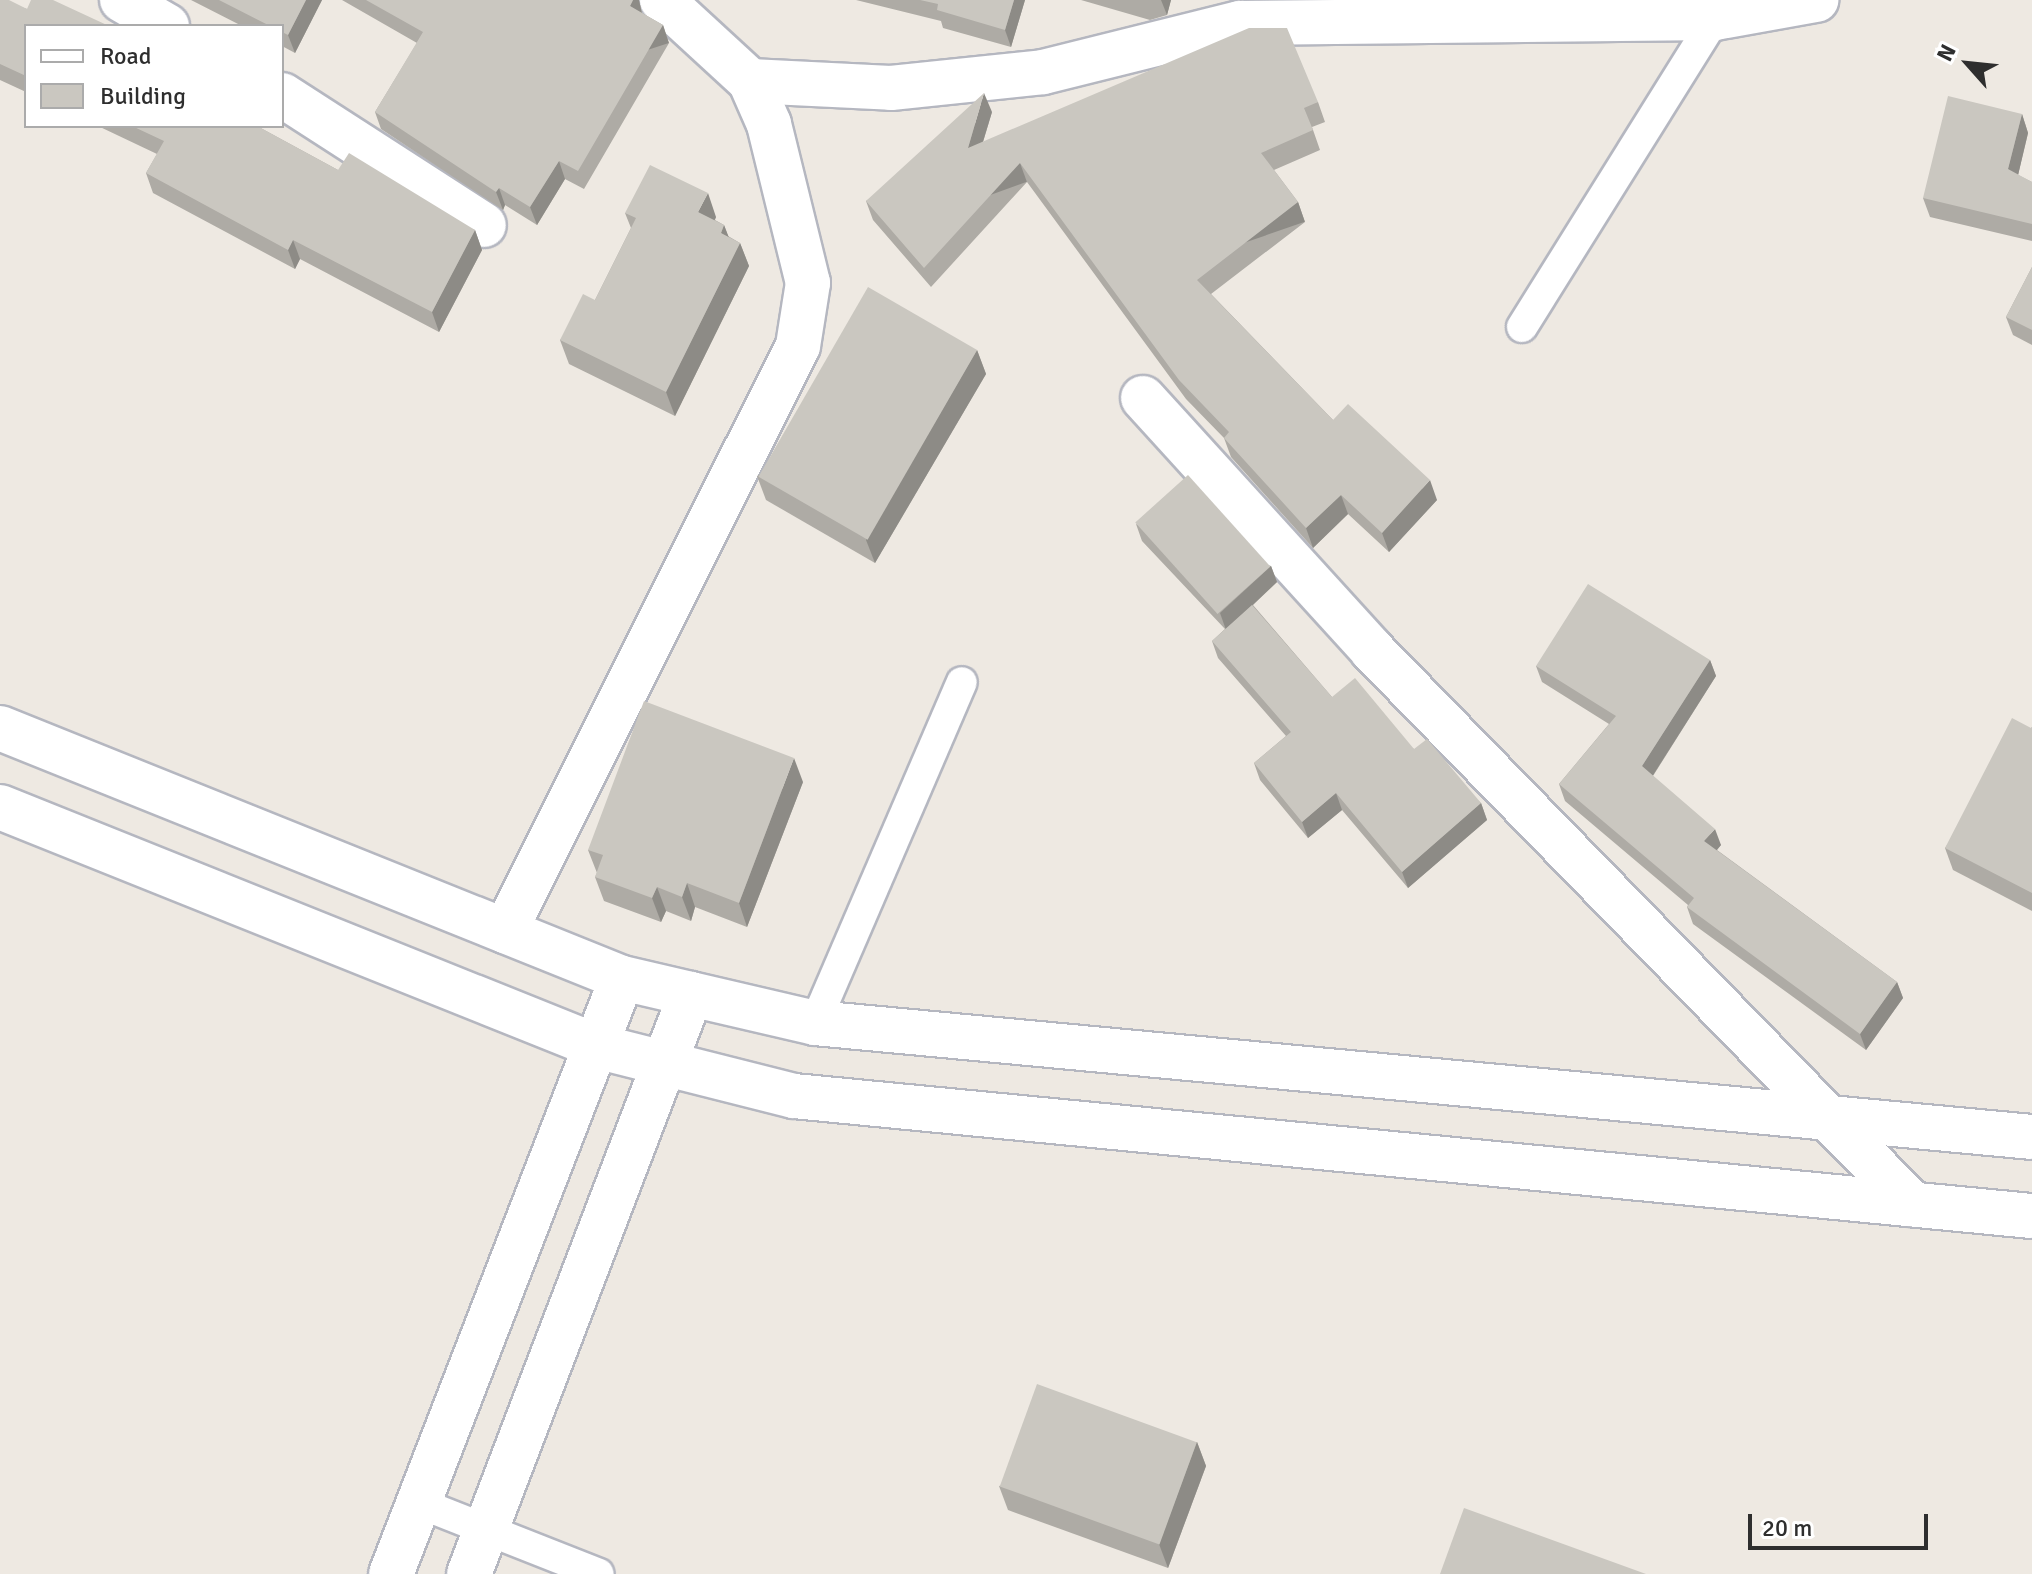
<!DOCTYPE html>
<style>
body{margin:0}
#map{position:relative;width:2032px;height:1574px;overflow:hidden;background:#eee9e2;font-family:Signika,sans-serif}
div>[style]{position:absolute}
[style*='--x']{left:calc(var(--x)*1px);top:calc(var(--y)*1px);width:calc(var(--w)*1px);rotate:calc(var(--a)*1deg)}
.roads{filter:drop-shadow(2px 0 #b5b7c0) drop-shadow(-2px 0 #b5b7c0) drop-shadow(0 2px #b5b7c0) drop-shadow(0 -2px #b5b7c0)}
.service>*{height:30px;margin:-15px;padding:0 15px;transform-origin:15px;border-radius:15px;background:#fff}
.minor>*{height:44px;margin:-22px;padding:0 22px;transform-origin:22px;border-radius:22px;background:#fff}
.tertiary>*{height:44px;margin:-22px;padding:0 22px;transform-origin:22px;border-radius:22px;background:#fff}
.wall>*{inset:0;background:#aeaba5}
.shaded-wall>*{inset:0;background:#8d8b86;transform-origin:0 0}
.building>*{inset:0;background:#cac7c0;transform-origin:0 0}
span{translate:-50% -50%;white-space:nowrap;text-align:center;line-height:1.15;-webkit-text-stroke:6px #fff;paint-order:stroke}
.legend{position:absolute;left:24px;top:24px;width:260px;height:104px;box-sizing:border-box;background:#fff;border:2px solid #ababab;margin:0;padding:10px 14px;list-style:none;font-size:24px;color:#2e2e2e}
.legend li{display:flex;align-items:center;gap:16px;height:40px}
.legend b{width:40px;border:2px solid #ababab}
.north{position:absolute;left:1928px;top:24px;width:80px;height:80px;-webkit-text-stroke:6px #fff;paint-order:stroke;rotate:297deg;font-size:22px;font-weight:700;line-height:32px;text-align:center;color:#2e2e2e}
.north::after{content:'';display:block;margin:auto;width:28px;height:36px;background:#2e2e2e;clip-path:polygon(50% 0,100% 100%,50% 72%,0 100%)}
.scale{position:absolute;left:1748px;top:1514px;width:180px;height:36px;box-sizing:border-box;border:4px solid #2e2e2e;border-top:0;padding-left:10px;font-size:24px;line-height:28px;white-space:nowrap;color:#2e2e2e;-webkit-text-stroke:6px #fff;paint-order:stroke}
</style>
<div id="map">
<div class="roads">
<div class="service">
<div style="--x:1522;--y:327;--w:364;--a:-58"></div>
<div style="--x:815;--y:1023;--w:371;--a:-66.7"></div>
<div style="--x:419;--y:1503;--w:193;--a:21.5"></div>
</div>
<div class="minor">
<div style="--x:122;--y:0;--w:52;--a:30"></div>
<div style="--x:750;--y:81;--w:141;--a:2.8"></div>
<div style="--x:891;--y:88;--w:153;--a:-6"></div>
<div style="--x:1043;--y:72;--w:203;--a:-14"></div>
<div style="--x:1240;--y:23;--w:475;--a:-0.6"></div>
<div style="--x:1715;--y:18;--w:103;--a:-10.1"></div>
<div style="--x:282;--y:95;--w:240;--a:32.8"></div>
<div style="--x:1143;--y:398;--w:341;--a:47.7"></div>
<div style="--x:1372;--y:650;--w:774;--a:45.73"></div>
<div style="--x:0;--y:728;--w:670;--a:21.9"></div>
<div style="--x:0;--y:807;--w:642;--a:21.85"></div>
<div style="--x:505;--y:931;--w:654;--a:-63.4"></div>
<div style="--x:798;--y:346;--w:64;--a:-81"></div>
<div style="--x:808;--y:283;--w:164;--a:-103.8"></div>
<div style="--x:769;--y:124;--w:47;--a:-113.8"></div>
<div style="--x:750;--y:81;--w:120;--a:-137.4"></div>
</div>
<div class="tertiary">
<div style="--x:596;--y:1046;--w:204;--a:14.2"></div>
<div style="--x:794;--y:1096;--w:1244;--a:5.54"></div>
<div style="--x:391;--y:1574;--w:639;--a:-68.81"></div>
<div style="--x:622;--y:978;--w:198;--a:13.1"></div>
<div style="--x:815;--y:1023;--w:1222;--a:5.35"></div>
<div style="--x:469;--y:1574;--w:621;--a:-69.06"></div>
</div>
</div>
<div class="wall">
<div style="clip-path:polygon(0 0,27px 9px,26px 92px,0 80px)"></div>
<div style="clip-path:polygon(191px 0,322px 0,295px 53px,282px 46px,282px 26px,242px 26px)"></div>
<div style="clip-path:polygon(342px 0,639px 0,642px 13px,663px 25px,669px 43px,584px 189px,565px 179px,537px 225px,505px 205px,503px 210px,381px 129px,375px 112px,417px 43px)"></div>
<div style="clip-path:polygon(856px 0,1025px 0,1011px 47px,943px 28px,941px 21px)"></div>
<div style="clip-path:polygon(1081px 0,1171px 0,1167px 15px,1150px 20px)"></div>
<div style="clip-path:polygon(1318px 102px,1325px 122px,1312px 127px,1320px 150px,1274px 170px,1298px 202px,1305px 222px,1211px 294px,1333px 420px,1437px 500px,1389px 552px,1348px 514px,1313px 548px,1231px 457px,1224px 438px,1186px 399px,1027px 182px,931px 287px,873px 220px,866px 201px,992px 112px,983px 142px)"></div>
<div style="clip-path:polygon(2022px 114px,2028px 133px,2018px 175px,2032px 182px,2032px 241px,1930px 217px,1923px 198px)"></div>
<div style="clip-path:polygon(98px 126px,257px 126px,338px 170px,475px 230px,482px 250px,439px 332px,300px 259px,295px 269px,153px 193px,146px 173px,157px 154px)"></div>
<div style="clip-path:polygon(625px 213px,716px 217px,715px 220px,724px 225px,728px 236px,740px 243px,749px 266px,675px 416px,569px 364px,560px 340px,595px 300px,631px 228px)"></div>
<div style="clip-path:polygon(2032px 267px,2032px 345px,2013px 335px,2006px 317px)"></div>
<div style="clip-path:polygon(977px 350px,986px 374px,875px 563px,766px 500px,757px 476px)"></div>
<div style="clip-path:polygon(1136px 524px,1271px 566px,1277px 582px,1253px 605px,1332px 697px,1414px 749px,1481px 803px,1487px 820px,1408px 888px,1342px 810px,1308px 838px,1260px 780px,1254px 763px,1286px 736px,1218px 658px,1212px 641px,1225px 629px,1142px 541px)"></div>
<div style="clip-path:polygon(1710px 660px,1716px 676px,1653px 776px,1721px 845px,1717px 850px,1897px 982px,1903px 998px,1866px 1050px,1693px 924px,1687px 907px,1688px 905px,1565px 801px,1559px 784px,1609px 724px,1542px 682px,1536px 666px)"></div>
<div style="clip-path:polygon(2032px 727px,2032px 911px,1953px 870px,1945px 848px)"></div>
<div style="clip-path:polygon(803px 782px,747px 927px,695px 907px,691px 921px,666px 911px,661px 922px,604px 901px,595px 877px,597px 873px,588px 850px)"></div>
<div style="clip-path:polygon(1197px 1442px,1206px 1466px,1168px 1568px,1008px 1510px,999px 1486px)"></div>
</div>
<div class="shaded-wall">
<div style="clip-path:polygon(306px 0,322px 0,295px 53px,288px 35px)"></div>
<div style="clip-path:polygon(633px 0,639px 0,642px 14px,630px 6px)"></div>
<div style="clip-path:polygon(1014px 0,1025px 0,1011px 47px,1005px 30px)"></div>
<div style="clip-path:polygon(1161px 0,1171px 0,1167px 15px)"></div>
<div style="left:663px;top:25px;width:19px;height:169px;rotate:72deg"></div>
<div style="clip-path:polygon(984px 93px,992px 112px,975px 168px,968px 148px)"></div>
<div style="clip-path:polygon(2022px 114px,2028px 133px,2015px 188px,2008px 169px)"></div>
<div style="clip-path:polygon(559px 161px,565px 179px,537px 225px,530px 207px)"></div>
<div style="left:1020px;top:163px;width:20px;height:142px;rotate:70deg"></div>
<div style="clip-path:polygon(499px 188px,505px 205px,503px 210px,496px 192px)"></div>
<div style="clip-path:polygon(708px 193px,716px 217px,707px 235px,698px 212px)"></div>
<div style="left:1298px;top:202px;width:21px;height:128px;rotate:71deg"></div>
<div style="clip-path:polygon(724px 225px,733px 248px,721px 233px)"></div>
<div style="clip-path:polygon(475px 230px,482px 250px,439px 332px,432px 312px)"></div>
<div style="clip-path:polygon(293px 240px,300px 259px,295px 269px,288px 250px)"></div>
<div style="clip-path:polygon(740px 243px,749px 266px,675px 416px,666px 392px)"></div>
<div style="clip-path:polygon(977px 350px,986px 374px,875px 563px,866px 540px)"></div>
<div style="clip-path:polygon(1430px 480px,1437px 500px,1389px 552px,1382px 533px)"></div>
<div style="clip-path:polygon(1341px 495px,1348px 514px,1313px 548px,1306px 528px)"></div>
<div style="clip-path:polygon(1271px 566px,1277px 582px,1226px 630px,1220px 613px)"></div>
<div style="clip-path:polygon(1710px 660px,1716px 676px,1648px 783px,1642px 766px)"></div>
<div style="clip-path:polygon(794px 758px,803px 782px,747px 927px,739px 903px)"></div>
<div style="clip-path:polygon(1336px 793px,1342px 810px,1308px 838px,1302px 822px)"></div>
<div style="clip-path:polygon(1481px 803px,1487px 820px,1408px 888px,1402px 872px)"></div>
<div style="clip-path:polygon(1715px 829px,1721px 845px,1710px 858px,1704px 841px)"></div>
<div style="clip-path:polygon(687px 883px,695px 907px,691px 921px,682px 897px)"></div>
<div style="clip-path:polygon(657px 887px,666px 911px,661px 922px,652px 898px)"></div>
<div style="clip-path:polygon(1897px 982px,1903px 998px,1866px 1050px,1860px 1034px)"></div>
<div style="clip-path:polygon(1197px 1442px,1206px 1466px,1168px 1568px,1159px 1544px)"></div>
</div>
<div class="building">
<div style="clip-path:polygon(0 0,9px 0,27px 9px,31px 0,53px 0,109px 26px,26px 26px,26px 76px,0 64px)"></div>
<div style="clip-path:polygon(219px 0,306px 0,288px 35px,282px 32px,282px 26px,270px 26px)"></div>
<div style="clip-path:polygon(366px 0,633px 0,630px 6px,663px 25px,578px 171px,559px 161px,530px 207px,499px 188px,496px 192px,375px 112px,423px 32px)"></div>
<div style="clip-path:polygon(920px 0,1014px 0,1005px 30px,937px 10px,938px 4px)"></div>
<div style="clip-path:polygon(1249px 28px,1287px 28px,1318px 102px,1304px 108px,1313px 130px,1261px 153px,1298px 202px,1197px 280px,1333px 420px,1348px 404px,1430px 480px,1382px 533px,1341px 495px,1306px 528px,1224px 438px,1229px 432px,1179px 380px,1020px 163px,924px 268px,866px 201px,984px 93px,968px 148px)"></div>
<div style="clip-path:polygon(1948px 96px,2022px 114px,2008px 169px,2032px 182px,2032px 224px,1923px 198px)"></div>
<div style="clip-path:polygon(132px 126px,257px 126px,338px 170px,349px 153px,475px 230px,432px 312px,293px 240px,288px 250px,146px 173px,164px 141px)"></div>
<div style="clip-path:polygon(650px 165px,708px 193px,698px 212px,724px 225px,721px 233px,740px 243px,666px 392px,560px 340px,583px 294px,595px 300px,636px 218px,625px 213px)"></div>
<div style="clip-path:polygon(2032px 267px,2032px 330px,2006px 317px)"></div>
<div style="left:868px;top:287px;width:126px;height:219px;rotate:30deg"></div>
<div style="left:1188px;top:475px;width:123px;height:71px;rotate:48deg"></div>
<div style="clip-path:polygon(1588px 584px,1710px 660px,1642px 766px,1715px 829px,1704px 841px,1897px 982px,1860px 1034px,1687px 907px,1694px 898px,1559px 784px,1616px 716px,1536px 666px)"></div>
<div style="clip-path:polygon(1252px 605px,1332px 697px,1355px 678px,1414px 749px,1427px 739px,1481px 803px,1402px 872px,1336px 793px,1302px 822px,1254px 763px,1291px 732px,1212px 641px)"></div>
<div style="clip-path:polygon(644px 701px,794px 758px,739px 903px,687px 883px,682px 897px,657px 887px,652px 898px,595px 877px,603px 855px,588px 850px)"></div>
<div style="clip-path:polygon(2012px 718px,2031px 728px,2032px 727px,2032px 893px,1945px 848px)"></div>
<div style="left:1037px;top:1384px;width:170px;height:109px;rotate:20deg"></div>
<div style="clip-path:polygon(1464px 1508px,1646px 1574px,1440px 1574px)"></div>
</div>
<ul class="legend">
<li><b style="height:10px;background:#fff"></b>Road</li>
<li><b style="height:22px;background:#cac7c0"></b>Building</li>
</ul>
<div class="north">N</div>
<div class="scale">20 m</div>
</div>
